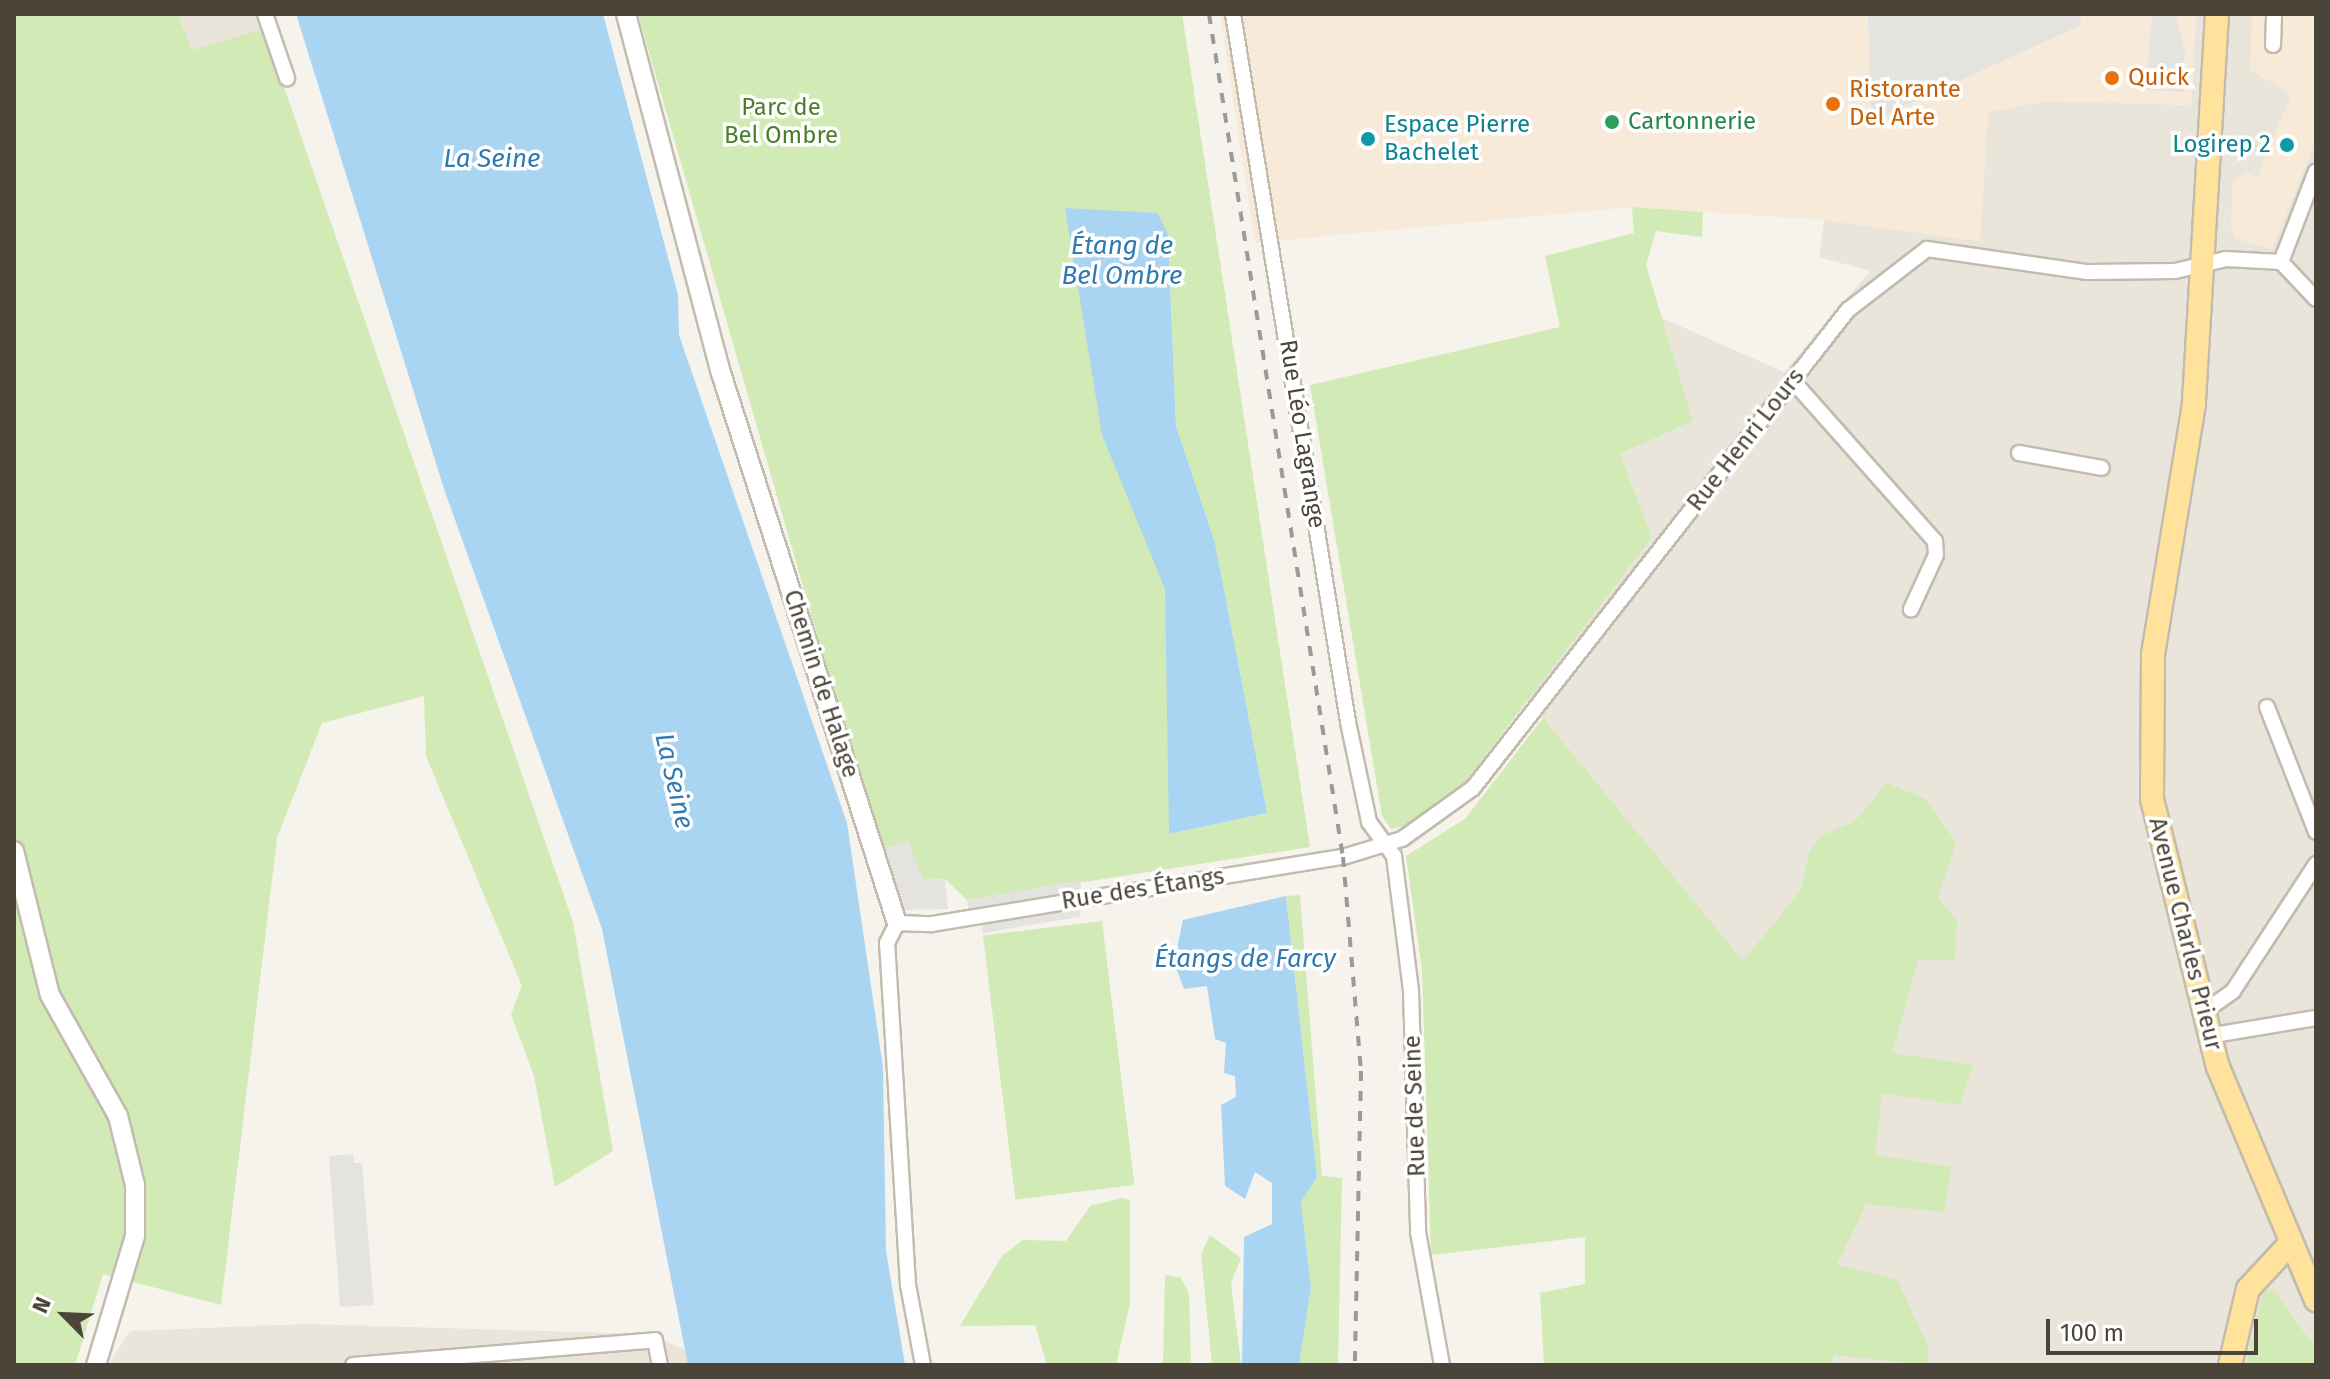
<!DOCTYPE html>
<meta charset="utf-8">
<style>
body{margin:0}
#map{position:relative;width:2330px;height:1379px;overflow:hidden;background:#f6f3ec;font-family:"Fira Sans",sans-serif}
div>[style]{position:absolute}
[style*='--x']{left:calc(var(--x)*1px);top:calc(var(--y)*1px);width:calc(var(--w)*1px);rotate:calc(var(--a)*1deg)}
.residential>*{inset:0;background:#eae5da}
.commercial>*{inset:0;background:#f7ead8}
.green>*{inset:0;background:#d2eab5;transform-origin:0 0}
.parking>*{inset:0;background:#e5e3e0}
.water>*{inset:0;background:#a9d4f2}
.roads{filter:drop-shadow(2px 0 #c2bbae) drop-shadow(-2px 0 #c2bbae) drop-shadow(0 2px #c2bbae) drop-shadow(0 -2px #c2bbae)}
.minor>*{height:14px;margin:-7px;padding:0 7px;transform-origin:7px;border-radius:7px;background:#fff}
.tertiary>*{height:18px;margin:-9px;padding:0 9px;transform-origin:9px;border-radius:9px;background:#fff}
.primary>*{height:22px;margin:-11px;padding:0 11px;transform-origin:11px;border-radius:11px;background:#ffe39c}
.rail>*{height:4px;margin-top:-2px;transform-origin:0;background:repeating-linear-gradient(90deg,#9a9a9a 0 10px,transparent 0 20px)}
.dots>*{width:22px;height:22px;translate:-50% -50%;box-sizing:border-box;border:4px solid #fff;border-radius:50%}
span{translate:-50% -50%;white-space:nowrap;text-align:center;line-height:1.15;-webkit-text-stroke:7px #fff;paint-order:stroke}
.food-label{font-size:24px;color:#c56008}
.left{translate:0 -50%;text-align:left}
.park-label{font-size:24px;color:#4a7f2a}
.leisure-label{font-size:24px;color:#27864d}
.culture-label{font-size:24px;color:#0d838f}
.right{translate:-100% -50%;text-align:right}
.street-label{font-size:24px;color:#4b4439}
.water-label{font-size:26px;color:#2e7ab2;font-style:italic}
.frame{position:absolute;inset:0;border:16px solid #4b4439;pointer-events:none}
.north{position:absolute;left:24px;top:1275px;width:80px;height:80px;-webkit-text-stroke:6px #fff;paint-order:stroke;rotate:294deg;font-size:22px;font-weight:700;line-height:32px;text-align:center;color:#4b4439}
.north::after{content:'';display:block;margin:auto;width:28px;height:36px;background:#4b4439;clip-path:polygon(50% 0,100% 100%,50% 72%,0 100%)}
.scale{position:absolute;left:2046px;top:1319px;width:212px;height:36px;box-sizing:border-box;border:4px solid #4b4439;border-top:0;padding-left:10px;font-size:24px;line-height:28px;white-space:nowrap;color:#4b4439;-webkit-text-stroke:6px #fff;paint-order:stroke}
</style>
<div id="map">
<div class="residential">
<div style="clip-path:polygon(178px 14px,261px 14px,264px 29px,192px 51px)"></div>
<div style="clip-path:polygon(2196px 14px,2316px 14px,2316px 1365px,1745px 1365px,1803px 1037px,1527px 699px,1652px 537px,1620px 454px,1693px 421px,1662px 318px,1784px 372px,1870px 271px,1819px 257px,1824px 220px,1979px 241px,1988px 112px,2046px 101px,2191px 105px)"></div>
<div style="clip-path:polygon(306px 1324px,649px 1334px,686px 1350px,688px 1365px,108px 1365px,130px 1331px)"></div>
</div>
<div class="commercial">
<div style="clip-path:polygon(1220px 14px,2196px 14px,2191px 105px,2046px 101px,1988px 112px,1980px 241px,1824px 220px,1632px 207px,1255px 243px)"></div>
<div style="clip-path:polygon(2252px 14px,2316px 14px,2316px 140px,2272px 249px,2234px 238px,2231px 226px,2233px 180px,2246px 172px,2257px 177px,2291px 95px,2250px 69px)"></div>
</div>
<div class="green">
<div style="clip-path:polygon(14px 14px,178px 14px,192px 50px,264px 29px,573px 922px,613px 1151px,555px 1187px,534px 1076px,511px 1014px,522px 986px,426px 756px,424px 696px,322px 723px,277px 838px,221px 1305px,103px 1274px,75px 1365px,14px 1365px)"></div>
<div style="clip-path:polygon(evenodd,638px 14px,1182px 14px,1310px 847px,967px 900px,945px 879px,923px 880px,879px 850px,638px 14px,1168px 235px,1176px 426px,1215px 543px,1267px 813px,1170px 834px,1168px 235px)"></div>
<div style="clip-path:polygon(1632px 207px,1703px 212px,1702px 237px,1656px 231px,1646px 265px,1693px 421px,1620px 454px,1652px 537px,1461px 788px,1420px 822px,1391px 829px,1382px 816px,1310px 385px,1560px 327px,1545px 256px,1634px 233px)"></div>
<div style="clip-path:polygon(1543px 718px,1743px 961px,1801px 890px,1809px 853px,1822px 835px,1854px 822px,1887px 783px,1926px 799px,1956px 842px,1938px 897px,1957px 921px,1955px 960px,1918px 960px,1892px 1053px,1974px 1065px,1960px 1105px,1882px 1093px,1875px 1155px,1951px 1167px,1945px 1212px,1866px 1204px,1837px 1265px,1897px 1279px,1927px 1344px,1929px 1365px,1834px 1355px,1831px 1365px,1544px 1365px,1540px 1293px,1585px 1284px,1585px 1237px,1431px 1255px,1422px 970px,1406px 856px,1465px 819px)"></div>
<div style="clip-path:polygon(1300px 895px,1322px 1176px,1342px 1178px,1338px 1365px,1299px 1365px,1311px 1287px,1301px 1202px,1317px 1177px,1286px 896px)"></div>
<div style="left:1102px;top:921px;width:266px;height:120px;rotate:83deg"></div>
<div style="clip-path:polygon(1121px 1198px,1130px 1200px,1130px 1303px,1116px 1365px,1047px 1365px,1035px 1325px,960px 1326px,1002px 1256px,1023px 1240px,1066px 1241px,1090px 1206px)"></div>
<div style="clip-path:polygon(1210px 1235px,1241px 1258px,1231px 1283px,1241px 1365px,1212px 1365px,1201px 1254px)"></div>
<div style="clip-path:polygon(1165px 1275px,1181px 1278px,1189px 1294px,1191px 1365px,1163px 1365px)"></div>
<div style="clip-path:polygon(2273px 1289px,2316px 1349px,2316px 1365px,2246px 1365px,2263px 1292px)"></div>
</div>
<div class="parking">
<div style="clip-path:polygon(1868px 14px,2080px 14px,2081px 25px,1871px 121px)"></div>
<div style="clip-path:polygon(2152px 14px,2175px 14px,2185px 52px,2184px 92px,2146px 90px)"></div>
<div style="clip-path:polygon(908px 841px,923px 880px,945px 879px,948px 909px,900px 910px,879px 850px)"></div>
<div style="clip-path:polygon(1081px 880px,1080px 917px,983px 933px,980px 916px,970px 918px,967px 900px)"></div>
<div style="clip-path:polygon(353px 1154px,354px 1163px,362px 1163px,374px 1305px,340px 1307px,329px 1156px)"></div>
</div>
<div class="water">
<div style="clip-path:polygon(296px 14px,603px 14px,678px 295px,679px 335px,847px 823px,883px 1067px,886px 1251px,905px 1365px,688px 1365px,602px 929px,444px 489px)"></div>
<div style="clip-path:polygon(1065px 208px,1158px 213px,1168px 235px,1176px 426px,1215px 543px,1267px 813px,1169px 834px,1165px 589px,1102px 435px)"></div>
<div style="clip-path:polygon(1286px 896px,1317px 1177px,1301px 1202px,1311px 1287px,1299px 1365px,1242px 1365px,1244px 1237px,1272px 1224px,1272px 1183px,1255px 1172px,1245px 1199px,1225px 1186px,1221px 1105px,1236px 1097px,1235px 1076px,1224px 1073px,1226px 1043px,1215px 1039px,1207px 986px,1184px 989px,1174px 962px,1183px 920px)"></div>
</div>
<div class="roads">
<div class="minor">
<div style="--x:265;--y:14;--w:68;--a:71"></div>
<div style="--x:1233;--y:14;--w:717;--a:80.77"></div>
<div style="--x:1348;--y:722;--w:102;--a:78.1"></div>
<div style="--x:1369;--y:822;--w:42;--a:53.7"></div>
<div style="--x:1394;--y:856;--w:136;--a:82.8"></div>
<div style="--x:1411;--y:991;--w:241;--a:88.3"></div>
<div style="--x:1418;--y:1232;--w:135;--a:79.8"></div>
<div style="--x:2273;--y:45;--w:31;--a:-88"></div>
<div style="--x:2281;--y:262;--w:97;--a:-69"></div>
<div style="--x:2281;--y:262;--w:51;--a:46.6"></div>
<div style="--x:1792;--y:380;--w:215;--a:48.4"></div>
<div style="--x:1935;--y:541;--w:14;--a:86"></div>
<div style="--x:1936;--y:555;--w:60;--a:114.8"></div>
<div style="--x:2019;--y:453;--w:84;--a:10.2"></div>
<div style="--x:2267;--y:707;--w:134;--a:68.6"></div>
<div style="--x:2202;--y:1013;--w:38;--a:-35"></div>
<div style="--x:2233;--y:991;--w:152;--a:-56.8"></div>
<div style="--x:2208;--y:1036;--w:109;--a:-9.5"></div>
<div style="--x:353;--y:1365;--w:303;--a:-4.7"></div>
<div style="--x:655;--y:1340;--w:25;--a:79"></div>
<div style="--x:923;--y:1365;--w:81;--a:-100.6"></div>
<div style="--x:908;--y:1285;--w:343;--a:-93.5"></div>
<div style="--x:887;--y:943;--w:22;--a:-63"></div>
<div style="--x:897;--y:923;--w:35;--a:2"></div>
<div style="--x:932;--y:924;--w:416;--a:-9.3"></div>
<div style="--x:1343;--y:857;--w:62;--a:-17"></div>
<div style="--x:1402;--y:839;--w:87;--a:-35.7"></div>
<div style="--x:1473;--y:788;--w:608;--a:-51.89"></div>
<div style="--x:1848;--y:310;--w:100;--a:-37.7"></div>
<div style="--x:1927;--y:249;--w:162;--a:8.2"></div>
<div style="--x:2087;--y:272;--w:88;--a:-0.7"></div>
<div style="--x:2175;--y:271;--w:52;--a:-13.2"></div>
<div style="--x:2226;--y:259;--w:55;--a:3.1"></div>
</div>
<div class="tertiary">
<div style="--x:626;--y:14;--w:371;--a:75.2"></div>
<div style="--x:721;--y:373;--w:577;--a:72.26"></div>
<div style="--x:14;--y:851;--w:148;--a:76"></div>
<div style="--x:50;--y:995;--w:139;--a:60.7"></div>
<div style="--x:118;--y:1116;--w:71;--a:76.2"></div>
<div style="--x:135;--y:1185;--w:51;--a:90"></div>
<div style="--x:135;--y:1236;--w:135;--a:106.8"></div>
</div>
<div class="primary">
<div style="--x:2217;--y:14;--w:391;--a:93.4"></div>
<div style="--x:2194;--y:404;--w:254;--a:99.3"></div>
<div style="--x:2153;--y:655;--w:144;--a:90.4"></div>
<div style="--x:2152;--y:799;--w:276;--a:76.2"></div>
<div style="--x:2218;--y:1067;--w:253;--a:67.2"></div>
<div style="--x:2230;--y:1365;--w:78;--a:-76.7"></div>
<div style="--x:2248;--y:1289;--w:59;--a:-47.1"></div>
</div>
</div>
<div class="rail">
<div style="--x:1209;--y:14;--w:854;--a:80.97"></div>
<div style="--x:1343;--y:857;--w:215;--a:85.2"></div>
<div style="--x:1361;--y:1071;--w:294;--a:91.2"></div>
</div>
<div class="dots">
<div style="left:2112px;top:78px;background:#e8710a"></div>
<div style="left:1833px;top:104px;background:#e8710a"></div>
<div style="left:1612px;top:122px;background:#2e9e5b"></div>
<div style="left:1368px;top:139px;background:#0f9aa8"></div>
<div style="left:2287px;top:145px;background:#0f9aa8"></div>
</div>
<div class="food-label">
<span class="left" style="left:2128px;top:78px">Quick</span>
<span class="left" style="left:1849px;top:104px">Ristorante<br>Del Arte</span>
</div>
<div class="park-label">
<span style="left:781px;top:122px">Parc de<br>Bel Ombre</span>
</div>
<div class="leisure-label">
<span class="left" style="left:1628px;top:122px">Cartonnerie</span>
</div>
<div class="culture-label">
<span class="left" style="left:1384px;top:139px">Espace Pierre<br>Bachelet</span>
<span class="right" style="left:2271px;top:145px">Logirep 2</span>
</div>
<div class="street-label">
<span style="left:1302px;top:434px;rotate:81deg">Rue Léo Lagrange</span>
<span style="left:1746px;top:440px;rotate:-52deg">Rue Henri Lours</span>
<span style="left:821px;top:684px;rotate:72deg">Chemin de Halage</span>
<span style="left:1143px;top:889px;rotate:-9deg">Rue des Étangs</span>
<span style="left:2185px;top:934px;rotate:76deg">Avenue Charles Prieur</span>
<span style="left:1415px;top:1106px;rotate:-92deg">Rue de Seine</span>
</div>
<div class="water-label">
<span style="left:492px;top:159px">La Seine</span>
<span style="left:1122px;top:261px">Étang de<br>Bel Ombre</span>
<span style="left:674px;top:781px;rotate:77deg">La Seine</span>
<span style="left:1245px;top:959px">Étangs de Farcy</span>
</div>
<div class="frame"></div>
<div class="north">N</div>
<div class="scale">100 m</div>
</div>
